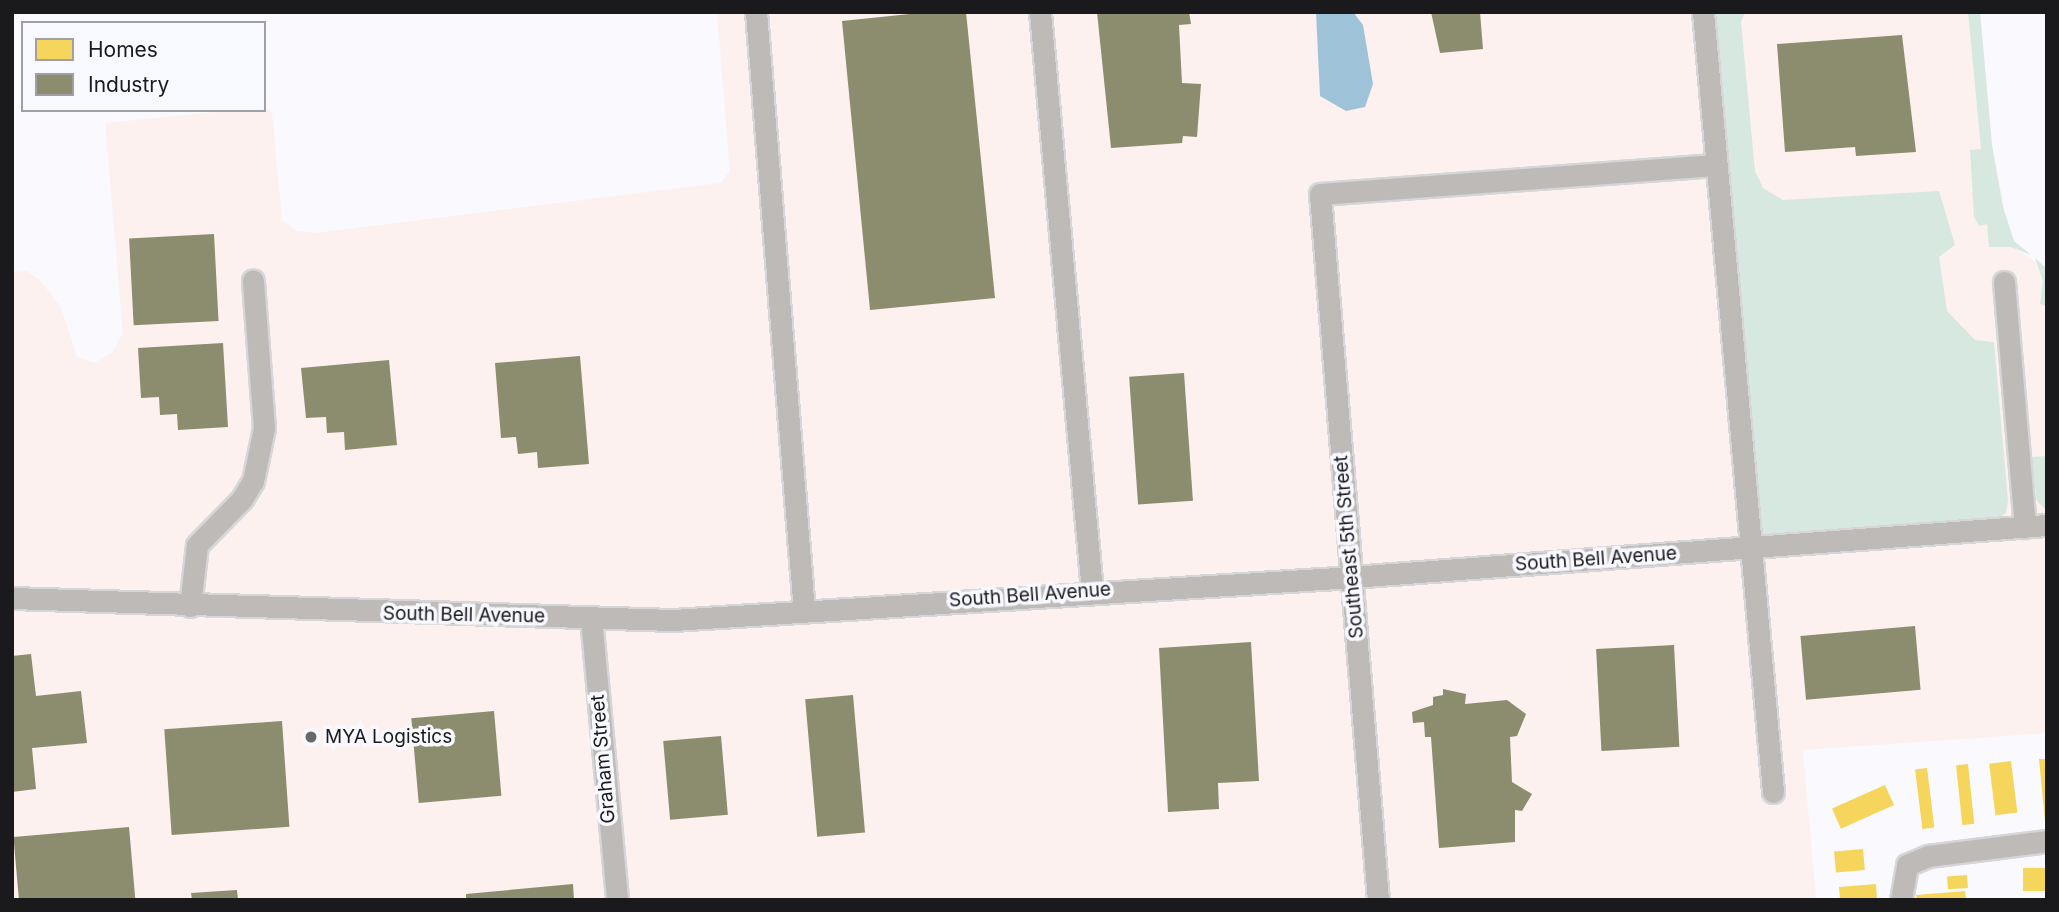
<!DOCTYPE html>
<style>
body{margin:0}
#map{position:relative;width:2059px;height:912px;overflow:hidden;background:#f9f9fe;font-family:Inter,sans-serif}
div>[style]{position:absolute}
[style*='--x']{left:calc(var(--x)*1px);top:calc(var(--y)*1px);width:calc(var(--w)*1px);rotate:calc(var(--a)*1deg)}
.industrial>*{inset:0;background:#fcf1ef}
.green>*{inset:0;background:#d7e8e0}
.water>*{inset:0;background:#9ec2d8}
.homes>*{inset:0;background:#f6d55c;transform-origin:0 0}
.industry>*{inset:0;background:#8c8c6e;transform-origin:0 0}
.roads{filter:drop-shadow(2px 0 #d6d6d9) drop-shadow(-2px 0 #d6d6d9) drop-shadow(0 2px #d6d6d9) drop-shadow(0 -2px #d6d6d9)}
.minor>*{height:21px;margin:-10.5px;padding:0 10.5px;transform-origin:10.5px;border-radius:10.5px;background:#bdbab7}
.dots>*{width:19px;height:19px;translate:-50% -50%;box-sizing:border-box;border:4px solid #f8f8ff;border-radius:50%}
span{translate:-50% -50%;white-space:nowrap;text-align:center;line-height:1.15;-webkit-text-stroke:7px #f8f8ff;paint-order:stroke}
.street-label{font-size:19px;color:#1a1a1d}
.poi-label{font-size:19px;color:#1a1a1d}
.left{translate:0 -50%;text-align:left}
.frame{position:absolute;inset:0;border:14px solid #1a1a1d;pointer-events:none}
.legend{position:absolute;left:21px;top:21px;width:245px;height:91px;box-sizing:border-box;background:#f8f8ff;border:2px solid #9f9fa5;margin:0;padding:9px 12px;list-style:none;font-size:21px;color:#1a1a1d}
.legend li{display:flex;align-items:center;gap:14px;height:35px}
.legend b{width:35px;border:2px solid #9f9fa5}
</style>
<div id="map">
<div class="industrial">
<div style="clip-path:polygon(717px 12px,1980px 12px,1992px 145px,2011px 246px,2047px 269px,2047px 733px,1803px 750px,1816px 900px,12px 900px,12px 272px,27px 271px,40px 280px,61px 308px,77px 357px,94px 363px,112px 353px,123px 333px,105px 123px,265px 107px,272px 113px,282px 220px,297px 231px,315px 233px,720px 183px,730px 171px)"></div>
</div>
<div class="green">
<div style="clip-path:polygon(1710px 12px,1745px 12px,1741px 22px,1755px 171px,1763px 188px,1783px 200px,1939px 191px,1955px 245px,1939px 257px,1947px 311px,1975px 340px,1994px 342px,2008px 501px,2006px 513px,1996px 520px,1760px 541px)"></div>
<div style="clip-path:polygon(1968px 12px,1980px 12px,1992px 145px,2003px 207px,2014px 241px,2031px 255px,2011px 247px,1989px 247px,1987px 224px,1979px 226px,1974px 217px,1970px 150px,1981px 149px)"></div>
<div style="clip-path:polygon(2035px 258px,2047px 269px,2047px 306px,2040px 304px,2043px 281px)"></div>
<div style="clip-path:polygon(2047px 456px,2047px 511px,2037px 501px,2031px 457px)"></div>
</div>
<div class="water">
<div style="clip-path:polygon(1316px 12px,1353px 12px,1363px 25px,1373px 84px,1365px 107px,1346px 111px,1320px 96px)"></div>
</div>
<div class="homes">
<div style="clip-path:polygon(2039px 759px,2047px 759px,2047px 821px,2045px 821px)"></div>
<div style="left:2011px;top:761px;width:52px;height:22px;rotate:83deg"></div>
<div style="left:1968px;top:764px;width:60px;height:12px;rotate:84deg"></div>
<div style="left:1927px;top:768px;width:60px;height:12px;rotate:83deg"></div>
<div style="left:1885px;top:785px;width:22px;height:58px;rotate:66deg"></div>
<div style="left:1863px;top:849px;width:21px;height:29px;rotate:85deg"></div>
<div style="left:2047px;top:868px;width:23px;height:24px;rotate:90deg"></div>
<div style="left:1967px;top:875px;width:13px;height:20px;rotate:86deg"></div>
<div style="clip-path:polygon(1876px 884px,1877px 900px,1840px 900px,1839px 887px)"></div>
<div style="clip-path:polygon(1965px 891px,1966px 900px,1917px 900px,1916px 895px)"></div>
</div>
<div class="industry">
<div style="clip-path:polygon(929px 12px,966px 12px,995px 298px,870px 310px,842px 21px)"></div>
<div style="clip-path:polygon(1097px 12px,1189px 12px,1191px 24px,1179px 25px,1182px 83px,1201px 84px,1197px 137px,1183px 136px,1182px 143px,1111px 148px)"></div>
<div style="clip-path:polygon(1431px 12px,1480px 12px,1483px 49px,1440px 53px)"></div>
<div style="clip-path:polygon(1902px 35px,1916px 152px,1856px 156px,1855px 147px,1785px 152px,1777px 44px)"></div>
<div style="left:214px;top:234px;width:87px;height:85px;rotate:87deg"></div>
<div style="clip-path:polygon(223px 343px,228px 427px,178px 430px,177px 414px,160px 415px,159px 397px,141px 398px,138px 348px)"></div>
<div style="clip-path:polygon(580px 356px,589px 464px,538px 468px,537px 452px,518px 454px,516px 437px,501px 438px,495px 363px)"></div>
<div style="clip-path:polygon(389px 360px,397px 445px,345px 450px,344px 432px,327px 433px,326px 417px,306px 418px,301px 368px)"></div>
<div style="left:1184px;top:373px;width:128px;height:55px;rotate:86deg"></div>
<div style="left:1915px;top:626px;width:64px;height:115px;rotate:85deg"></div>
<div style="clip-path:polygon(1251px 642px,1259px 781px,1218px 783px,1219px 809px,1168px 812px,1159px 648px)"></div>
<div style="left:1674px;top:645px;width:102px;height:78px;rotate:87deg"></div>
<div style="clip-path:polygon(31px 654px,36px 696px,81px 691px,87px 743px,32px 748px,36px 789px,12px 792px,12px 656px)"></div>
<div style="clip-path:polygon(1443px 689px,1466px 694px,1465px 704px,1507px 700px,1526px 714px,1517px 736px,1510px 737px,1512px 782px,1532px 794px,1522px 811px,1515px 810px,1515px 842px,1439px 848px,1431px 737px,1425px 737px,1424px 722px,1413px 723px,1412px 712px,1433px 705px,1433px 697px,1443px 695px)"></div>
<div style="left:853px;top:695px;width:138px;height:48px;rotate:85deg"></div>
<div style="left:494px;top:711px;width:85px;height:83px;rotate:85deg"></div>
<div style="left:282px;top:721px;width:106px;height:118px;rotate:86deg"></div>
<div style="left:721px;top:736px;width:79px;height:58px;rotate:85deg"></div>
<div style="left:129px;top:827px;width:73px;height:116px;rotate:85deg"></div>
<div style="clip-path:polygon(573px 884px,574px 900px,466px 900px,466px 894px)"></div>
<div style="clip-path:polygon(237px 890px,238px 900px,192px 900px,191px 893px)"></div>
</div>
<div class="roads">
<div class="minor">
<div style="--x:756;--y:12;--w:601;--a:85.42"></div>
<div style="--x:1040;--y:12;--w:581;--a:84.87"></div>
<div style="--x:1703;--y:12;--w:783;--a:84.87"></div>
<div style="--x:2004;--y:282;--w:246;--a:85.1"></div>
<div style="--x:12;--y:598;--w:661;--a:1.91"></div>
<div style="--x:673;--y:620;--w:680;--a:-3.62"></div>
<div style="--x:1352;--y:577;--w:697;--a:-4.28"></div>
<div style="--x:190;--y:606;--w:61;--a:-83.5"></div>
<div style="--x:197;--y:545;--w:64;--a:-45.6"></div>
<div style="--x:242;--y:499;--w:21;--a:-59"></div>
<div style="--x:253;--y:481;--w:54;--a:-78.3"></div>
<div style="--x:264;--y:428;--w:148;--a:-94.3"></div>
<div style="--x:591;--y:618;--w:283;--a:84.7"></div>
<div style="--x:1378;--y:900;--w:708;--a:-94.7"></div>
<div style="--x:1320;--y:194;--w:396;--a:-4.2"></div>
<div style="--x:1901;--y:900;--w:36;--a:-80"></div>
<div style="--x:1907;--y:865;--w:23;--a:-23"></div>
<div style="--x:1928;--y:856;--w:120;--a:-7.2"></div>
</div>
</div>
<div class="dots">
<div style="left:311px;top:737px;background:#68686c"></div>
</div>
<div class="street-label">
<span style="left:1349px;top:547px;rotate:-95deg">Southeast 5th Street</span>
<span style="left:1596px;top:559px;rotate:-4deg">South Bell Avenue</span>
<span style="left:1030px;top:595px;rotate:-4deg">South Bell Avenue</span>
<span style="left:464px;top:615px;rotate:1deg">South Bell Avenue</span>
<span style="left:603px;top:759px;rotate:-95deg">Graham Street</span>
</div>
<div class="poi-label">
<span class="left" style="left:325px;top:737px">MYA Logistics</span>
</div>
<div class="frame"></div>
<ul class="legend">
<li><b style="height:19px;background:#f6d55c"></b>Homes</li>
<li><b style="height:19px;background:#8c8c6e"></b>Industry</li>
</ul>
</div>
